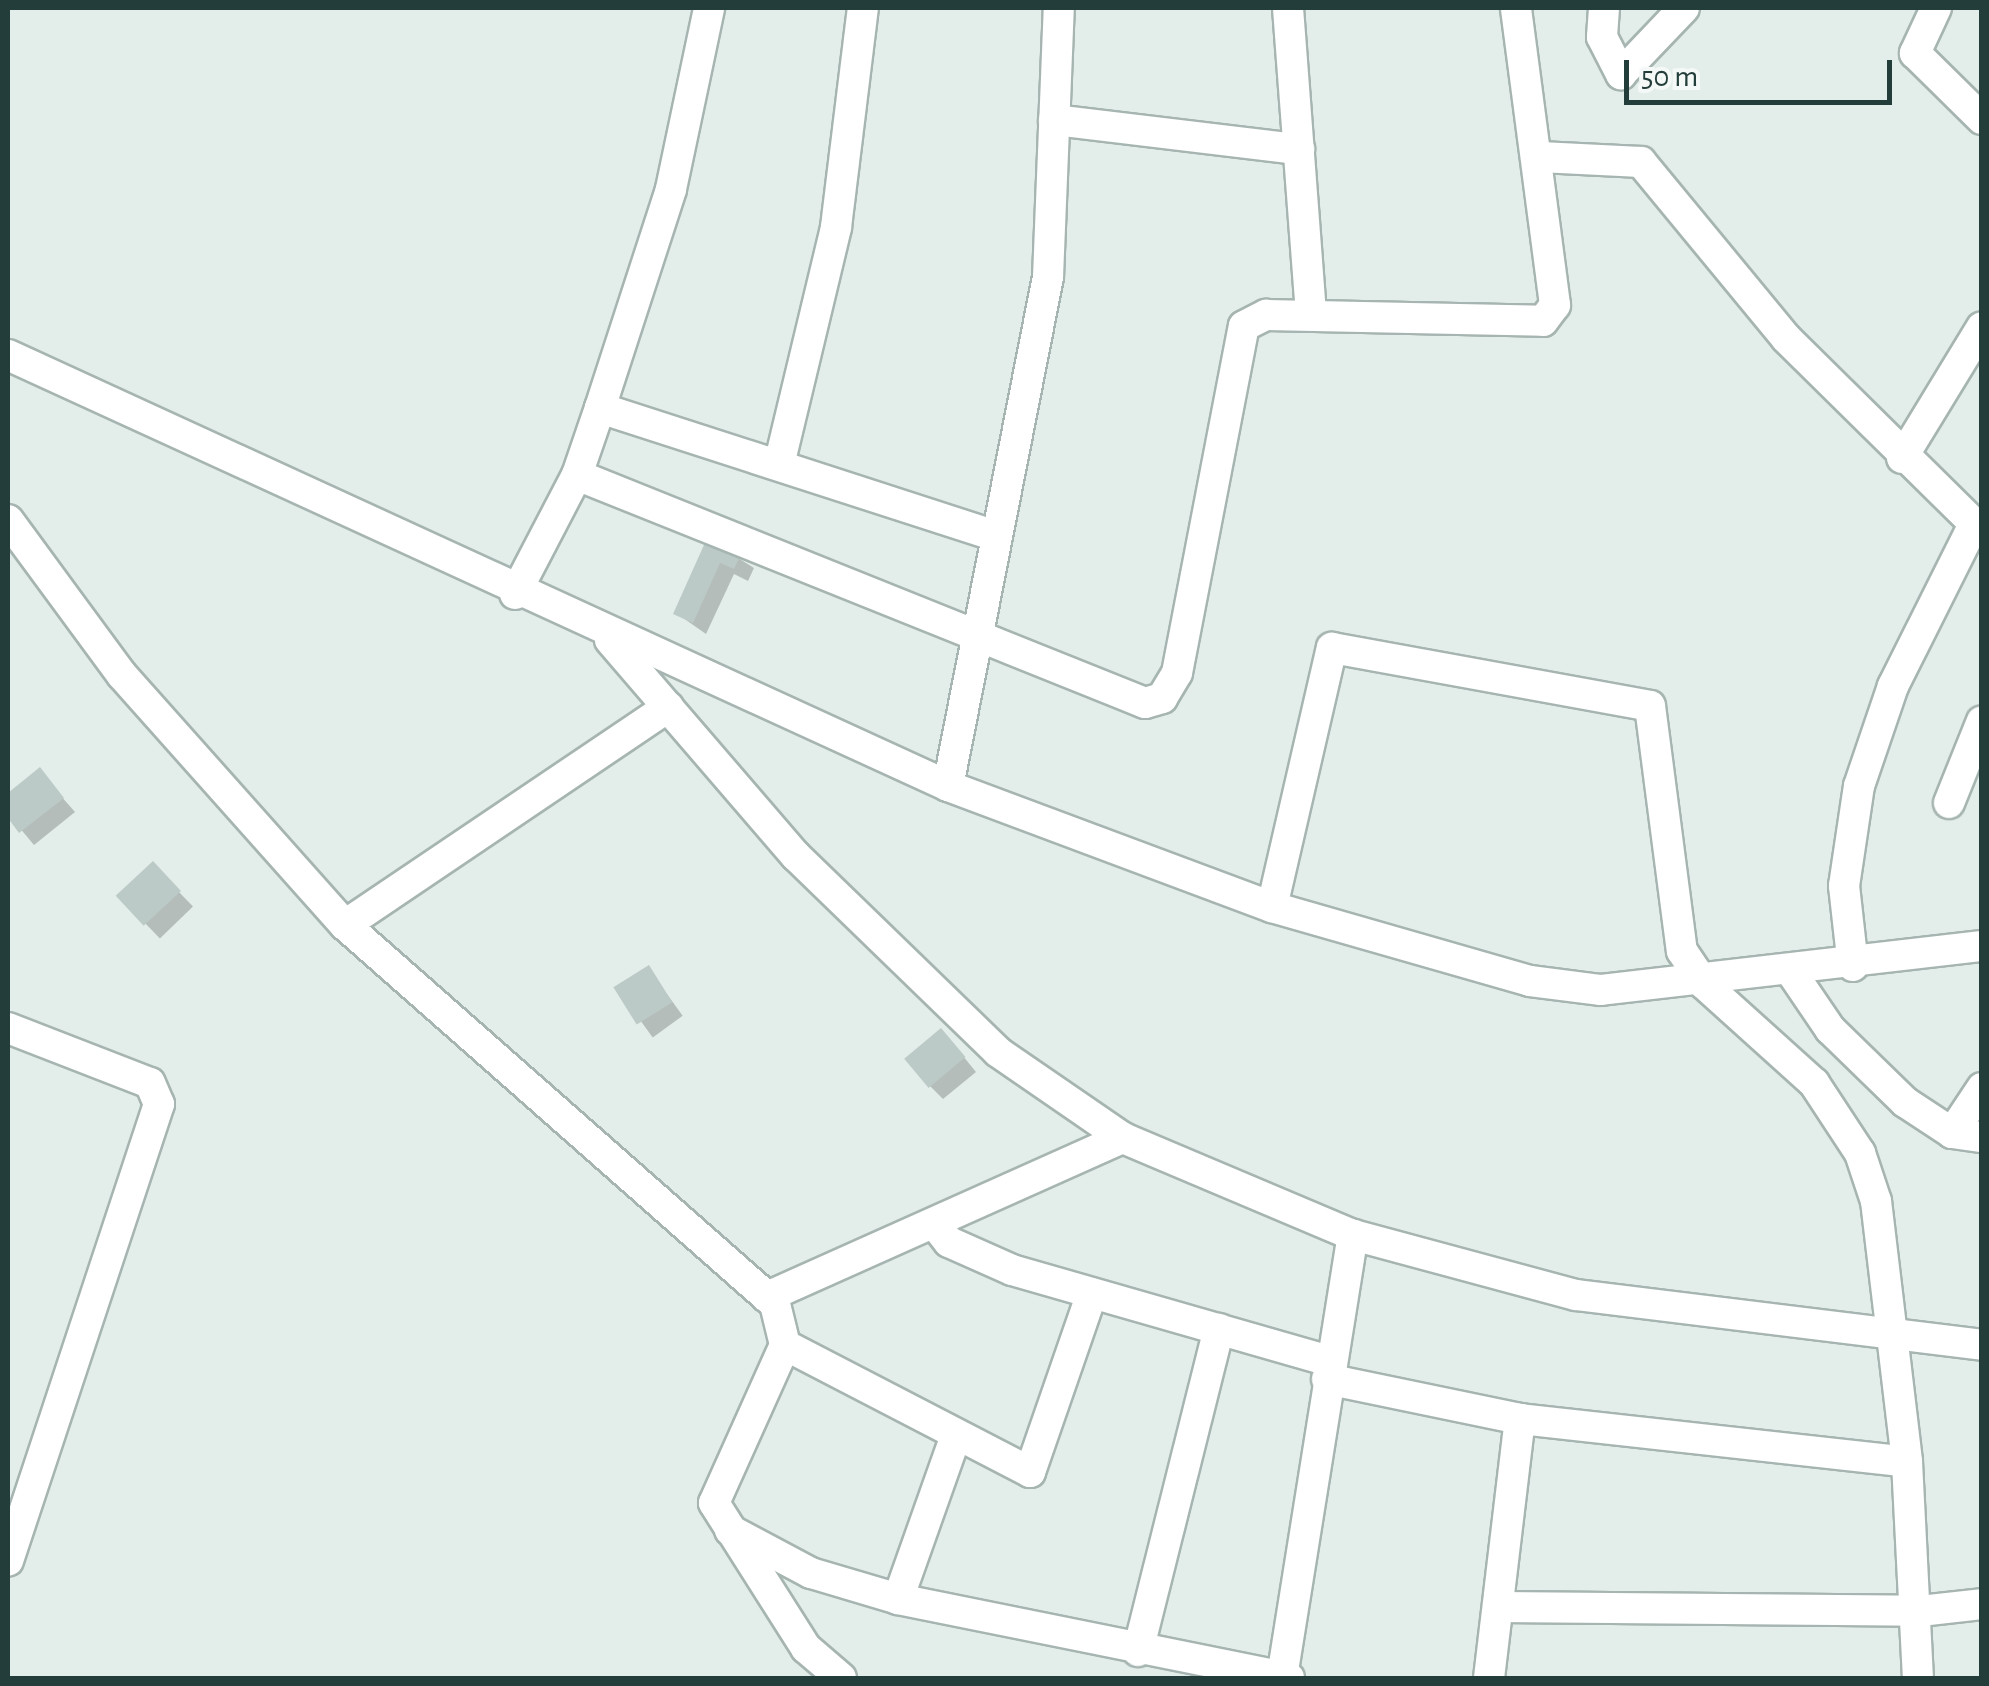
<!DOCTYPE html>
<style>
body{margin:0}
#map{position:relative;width:1989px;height:1686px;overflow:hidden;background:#e3ede9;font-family:"Alegreya Sans",sans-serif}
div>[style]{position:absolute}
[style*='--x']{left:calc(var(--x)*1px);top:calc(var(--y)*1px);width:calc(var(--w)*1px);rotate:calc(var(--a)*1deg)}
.shadow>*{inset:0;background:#0003;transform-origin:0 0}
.building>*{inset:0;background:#bbcac6;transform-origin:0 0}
.roads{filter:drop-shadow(2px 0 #a6b5b1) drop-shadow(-2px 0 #a6b5b1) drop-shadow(0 2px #a6b5b1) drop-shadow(0 -2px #a6b5b1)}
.street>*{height:30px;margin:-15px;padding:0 15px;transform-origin:15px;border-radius:15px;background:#fff}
span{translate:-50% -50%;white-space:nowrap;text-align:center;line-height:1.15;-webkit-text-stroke:8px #f4f9f7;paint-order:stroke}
.frame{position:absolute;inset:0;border:10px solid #233e3a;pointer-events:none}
.scale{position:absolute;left:1624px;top:60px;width:268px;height:45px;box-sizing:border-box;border:5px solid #233e3a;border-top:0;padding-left:12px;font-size:30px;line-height:35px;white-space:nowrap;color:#233e3a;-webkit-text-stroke:8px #f4f9f7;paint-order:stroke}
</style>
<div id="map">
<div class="shadow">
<div style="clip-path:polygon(709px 540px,754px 568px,748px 581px,734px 574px,706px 634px,676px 613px)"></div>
<div style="clip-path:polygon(39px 771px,75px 812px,34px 845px,8px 814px,8px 796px)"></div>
<div style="left:152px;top:864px;width:59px;height:46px;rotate:46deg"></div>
<div style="left:648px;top:968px;width:59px;height:37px;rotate:54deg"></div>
<div style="clip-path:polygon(954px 1045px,976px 1072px,943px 1099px,930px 1086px)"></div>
</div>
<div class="building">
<div style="clip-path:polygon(708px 536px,742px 552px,734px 569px,720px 563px,693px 623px,673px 614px)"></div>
<div style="clip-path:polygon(40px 767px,64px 798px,19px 833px,8px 818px,8px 793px)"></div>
<div style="left:153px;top:861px;width:41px;height:51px;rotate:47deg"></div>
<div style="left:649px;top:965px;width:44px;height:42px;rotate:58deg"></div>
<div style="left:941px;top:1028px;width:38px;height:48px;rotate:50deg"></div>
</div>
<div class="roads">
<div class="street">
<div style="--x:1288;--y:8;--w:308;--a:85.7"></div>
<div style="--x:1604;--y:8;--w:29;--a:94"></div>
<div style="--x:1602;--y:37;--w:42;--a:62.8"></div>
<div style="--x:1621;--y:74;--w:91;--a:-46.3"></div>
<div style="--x:1936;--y:8;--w:50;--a:115"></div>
<div style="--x:1915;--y:53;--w:94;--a:44.6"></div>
<div style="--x:1054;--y:120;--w:247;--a:6.8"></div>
<div style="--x:1540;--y:157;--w:101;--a:2.8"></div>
<div style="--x:1641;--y:162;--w:228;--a:50.5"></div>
<div style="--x:1786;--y:338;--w:275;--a:44.6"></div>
<div style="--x:8;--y:355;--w:1034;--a:24.63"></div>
<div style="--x:948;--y:786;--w:346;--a:20.5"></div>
<div style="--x:1272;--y:907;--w:268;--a:16"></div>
<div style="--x:1530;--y:981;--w:72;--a:7.2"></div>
<div style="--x:1601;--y:990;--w:384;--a:-6.6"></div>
<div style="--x:600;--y:408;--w:417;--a:17.9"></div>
<div style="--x:1902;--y:458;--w:153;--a:-58.6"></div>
<div style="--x:779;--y:465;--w:245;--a:-76.5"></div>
<div style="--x:836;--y:227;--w:221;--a:-83"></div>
<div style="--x:577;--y:475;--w:612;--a:21.87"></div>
<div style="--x:1145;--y:703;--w:18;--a:-16"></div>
<div style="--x:1162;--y:698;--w:29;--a:-59"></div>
<div style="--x:1177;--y:673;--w:353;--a:-79.1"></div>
<div style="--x:1244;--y:326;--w:25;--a:-27"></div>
<div style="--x:1266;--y:315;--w:277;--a:1.2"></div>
<div style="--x:1543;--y:321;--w:20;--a:-53"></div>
<div style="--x:1555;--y:305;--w:300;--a:-97.5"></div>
<div style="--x:8;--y:520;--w:192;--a:53.7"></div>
<div style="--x:122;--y:675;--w:335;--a:48.3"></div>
<div style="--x:345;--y:925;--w:573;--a:41.39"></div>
<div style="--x:775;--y:1304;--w:42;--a:76.3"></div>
<div style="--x:785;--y:1345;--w:173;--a:114.2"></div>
<div style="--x:714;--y:1503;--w:172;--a:57.6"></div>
<div style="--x:806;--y:1648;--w:46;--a:40.6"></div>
<div style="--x:515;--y:594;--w:134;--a:-62.5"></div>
<div style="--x:577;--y:475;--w:71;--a:-71.1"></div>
<div style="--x:600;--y:408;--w:230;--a:-72"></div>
<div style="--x:671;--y:189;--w:185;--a:-78.1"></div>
<div style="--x:610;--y:640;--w:285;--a:49.3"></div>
<div style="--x:796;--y:856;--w:281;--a:44.1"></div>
<div style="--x:998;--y:1052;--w:152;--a:34.5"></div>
<div style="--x:1123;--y:1138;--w:250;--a:22.9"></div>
<div style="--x:1353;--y:1235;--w:231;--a:15.1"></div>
<div style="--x:1576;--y:1295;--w:409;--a:7"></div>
<div style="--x:948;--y:786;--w:519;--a:-78.89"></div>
<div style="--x:1048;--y:277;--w:269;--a:-87.7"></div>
<div style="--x:1949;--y:803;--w:88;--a:-68.1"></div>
<div style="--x:1272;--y:907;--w:266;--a:-77"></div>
<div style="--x:1332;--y:648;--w:323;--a:10.3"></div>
<div style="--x:1650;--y:706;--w:247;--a:82.6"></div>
<div style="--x:1682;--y:951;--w:40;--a:56"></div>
<div style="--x:1704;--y:984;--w:148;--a:42"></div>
<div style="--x:1814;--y:1083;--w:84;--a:56.7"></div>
<div style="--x:1860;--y:1153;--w:51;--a:71.6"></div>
<div style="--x:1876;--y:1201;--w:263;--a:83.2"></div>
<div style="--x:1907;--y:1462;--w:216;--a:87.1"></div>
<div style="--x:345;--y:925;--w:390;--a:-34"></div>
<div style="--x:1853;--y:966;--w:81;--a:-96.4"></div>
<div style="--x:1844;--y:886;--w:101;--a:-81.5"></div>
<div style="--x:1859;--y:786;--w:106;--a:-71.2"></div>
<div style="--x:1893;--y:686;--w:181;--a:-63.4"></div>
<div style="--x:1792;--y:973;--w:68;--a:55.8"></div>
<div style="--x:1830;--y:1029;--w:105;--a:44.2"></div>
<div style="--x:1905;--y:1102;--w:56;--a:33.4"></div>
<div style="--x:1952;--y:1133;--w:30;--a:8"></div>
<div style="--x:8;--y:1028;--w:152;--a:21.2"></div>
<div style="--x:150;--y:1083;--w:23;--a:67"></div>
<div style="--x:159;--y:1104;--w:481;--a:108.3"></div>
<div style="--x:1952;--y:1133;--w:54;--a:-56.3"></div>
<div style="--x:934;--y:1223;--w:24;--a:52"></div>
<div style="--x:949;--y:1242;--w:69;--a:24"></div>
<div style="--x:1012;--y:1270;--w:331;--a:16"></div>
<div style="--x:767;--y:1297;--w:390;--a:-24.1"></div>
<div style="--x:785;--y:1345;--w:276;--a:27.4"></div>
<div style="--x:1030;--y:1472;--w:189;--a:-70.9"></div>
<div style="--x:1327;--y:1379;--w:197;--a:11.7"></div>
<div style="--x:1520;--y:1419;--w:389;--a:6.3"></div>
<div style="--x:730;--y:1530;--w:92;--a:28"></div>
<div style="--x:811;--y:1573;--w:91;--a:16.6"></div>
<div style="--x:898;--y:1599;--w:399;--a:11.4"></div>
<div style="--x:898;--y:1599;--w:171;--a:-70.5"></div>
<div style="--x:1499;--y:1607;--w:421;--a:0.5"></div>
<div style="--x:1920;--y:1611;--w:62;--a:-6.4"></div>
<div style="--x:1138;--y:1651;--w:332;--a:-75.9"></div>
<div style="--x:1282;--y:1677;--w:448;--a:-80.9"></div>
<div style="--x:1489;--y:1678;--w:261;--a:-83.2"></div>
</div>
</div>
<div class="frame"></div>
<div class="scale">50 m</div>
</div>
